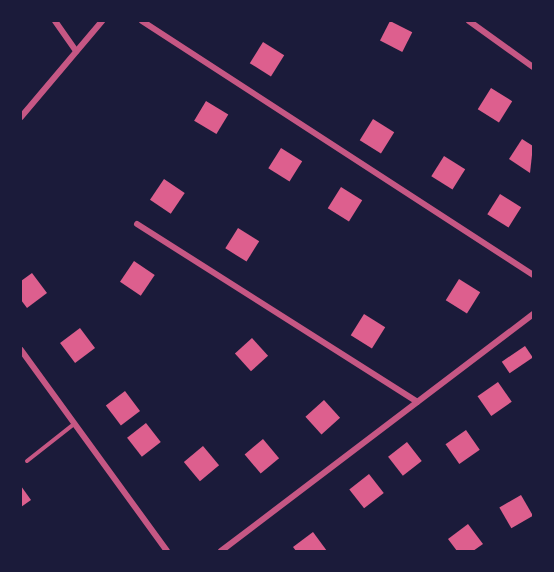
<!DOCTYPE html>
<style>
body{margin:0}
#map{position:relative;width:554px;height:572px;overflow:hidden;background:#1b1b3a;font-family:Commissioner,sans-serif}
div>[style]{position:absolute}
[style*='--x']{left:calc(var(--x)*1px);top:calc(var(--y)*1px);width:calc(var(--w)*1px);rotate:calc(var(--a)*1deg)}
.building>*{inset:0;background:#dd5f8e;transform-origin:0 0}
.service>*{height:4px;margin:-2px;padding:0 2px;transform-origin:2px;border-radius:2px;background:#c65784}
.minor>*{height:6px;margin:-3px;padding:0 3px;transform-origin:3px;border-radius:3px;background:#c65784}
span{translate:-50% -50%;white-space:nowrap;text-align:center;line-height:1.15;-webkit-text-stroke:5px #1b1b3a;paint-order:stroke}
.frame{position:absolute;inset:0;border:22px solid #1b1b3a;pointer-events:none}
</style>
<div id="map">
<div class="building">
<div style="left:390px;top:21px;width:25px;height:22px;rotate:27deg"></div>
<div style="left:263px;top:42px;width:25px;height:25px;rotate:32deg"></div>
<div style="left:491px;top:88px;width:25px;height:25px;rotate:32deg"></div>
<div style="left:206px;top:101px;width:26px;height:23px;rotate:31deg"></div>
<div style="left:373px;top:119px;width:25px;height:25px;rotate:32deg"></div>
<div style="clip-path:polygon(522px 139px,533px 146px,530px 173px,509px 159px)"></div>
<div style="left:281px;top:148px;width:25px;height:24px;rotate:32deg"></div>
<div style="left:444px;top:156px;width:25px;height:24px;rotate:32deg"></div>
<div style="left:164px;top:179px;width:25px;height:25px;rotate:34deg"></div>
<div style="left:341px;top:187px;width:25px;height:25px;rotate:32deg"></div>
<div style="left:500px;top:194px;width:25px;height:24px;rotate:32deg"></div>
<div style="left:238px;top:228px;width:25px;height:24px;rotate:32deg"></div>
<div style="left:134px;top:261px;width:25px;height:25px;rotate:34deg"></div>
<div style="clip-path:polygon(32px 273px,47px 293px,27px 308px,21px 300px,21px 281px)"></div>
<div style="left:459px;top:279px;width:25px;height:25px;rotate:32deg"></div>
<div style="left:364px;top:314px;width:25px;height:25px;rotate:32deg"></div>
<div style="left:80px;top:328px;width:25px;height:25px;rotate:53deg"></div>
<div style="left:252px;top:338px;width:24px;height:23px;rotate:48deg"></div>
<div style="left:525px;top:346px;width:14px;height:28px;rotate:56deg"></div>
<div style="left:498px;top:382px;width:24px;height:25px;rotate:55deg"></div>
<div style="left:125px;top:391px;width:25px;height:24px;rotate:53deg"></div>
<div style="left:324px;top:400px;width:24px;height:25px;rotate:48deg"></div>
<div style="left:146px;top:423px;width:24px;height:24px;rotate:52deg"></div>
<div style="left:466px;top:430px;width:24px;height:25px;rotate:55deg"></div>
<div style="left:263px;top:439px;width:25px;height:24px;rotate:50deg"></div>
<div style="left:407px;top:442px;width:24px;height:24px;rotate:52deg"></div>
<div style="left:203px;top:446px;width:25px;height:25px;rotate:50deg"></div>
<div style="left:369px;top:474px;width:24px;height:25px;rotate:52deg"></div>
<div style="clip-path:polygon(21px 486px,31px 500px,21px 507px)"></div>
<div style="left:521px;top:495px;width:24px;height:25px;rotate:60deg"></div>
<div style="clip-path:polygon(468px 524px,483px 544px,473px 551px,457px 551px,448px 539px)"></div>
<div style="clip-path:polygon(313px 532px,327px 551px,296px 551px,293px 547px)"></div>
</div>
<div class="service">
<div style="--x:27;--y:461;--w:60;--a:-38.2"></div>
</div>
<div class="minor">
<div style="--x:55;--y:21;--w:37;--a:55"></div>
<div style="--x:142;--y:21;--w:466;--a:33"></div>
<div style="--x:469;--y:21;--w:79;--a:35.7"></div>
<div style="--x:21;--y:117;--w:126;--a:-49.8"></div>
<div style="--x:137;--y:224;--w:332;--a:32.4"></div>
<div style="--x:21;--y:350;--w:248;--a:54"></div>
<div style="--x:221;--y:551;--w:392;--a:-37.2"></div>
</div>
<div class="frame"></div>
</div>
